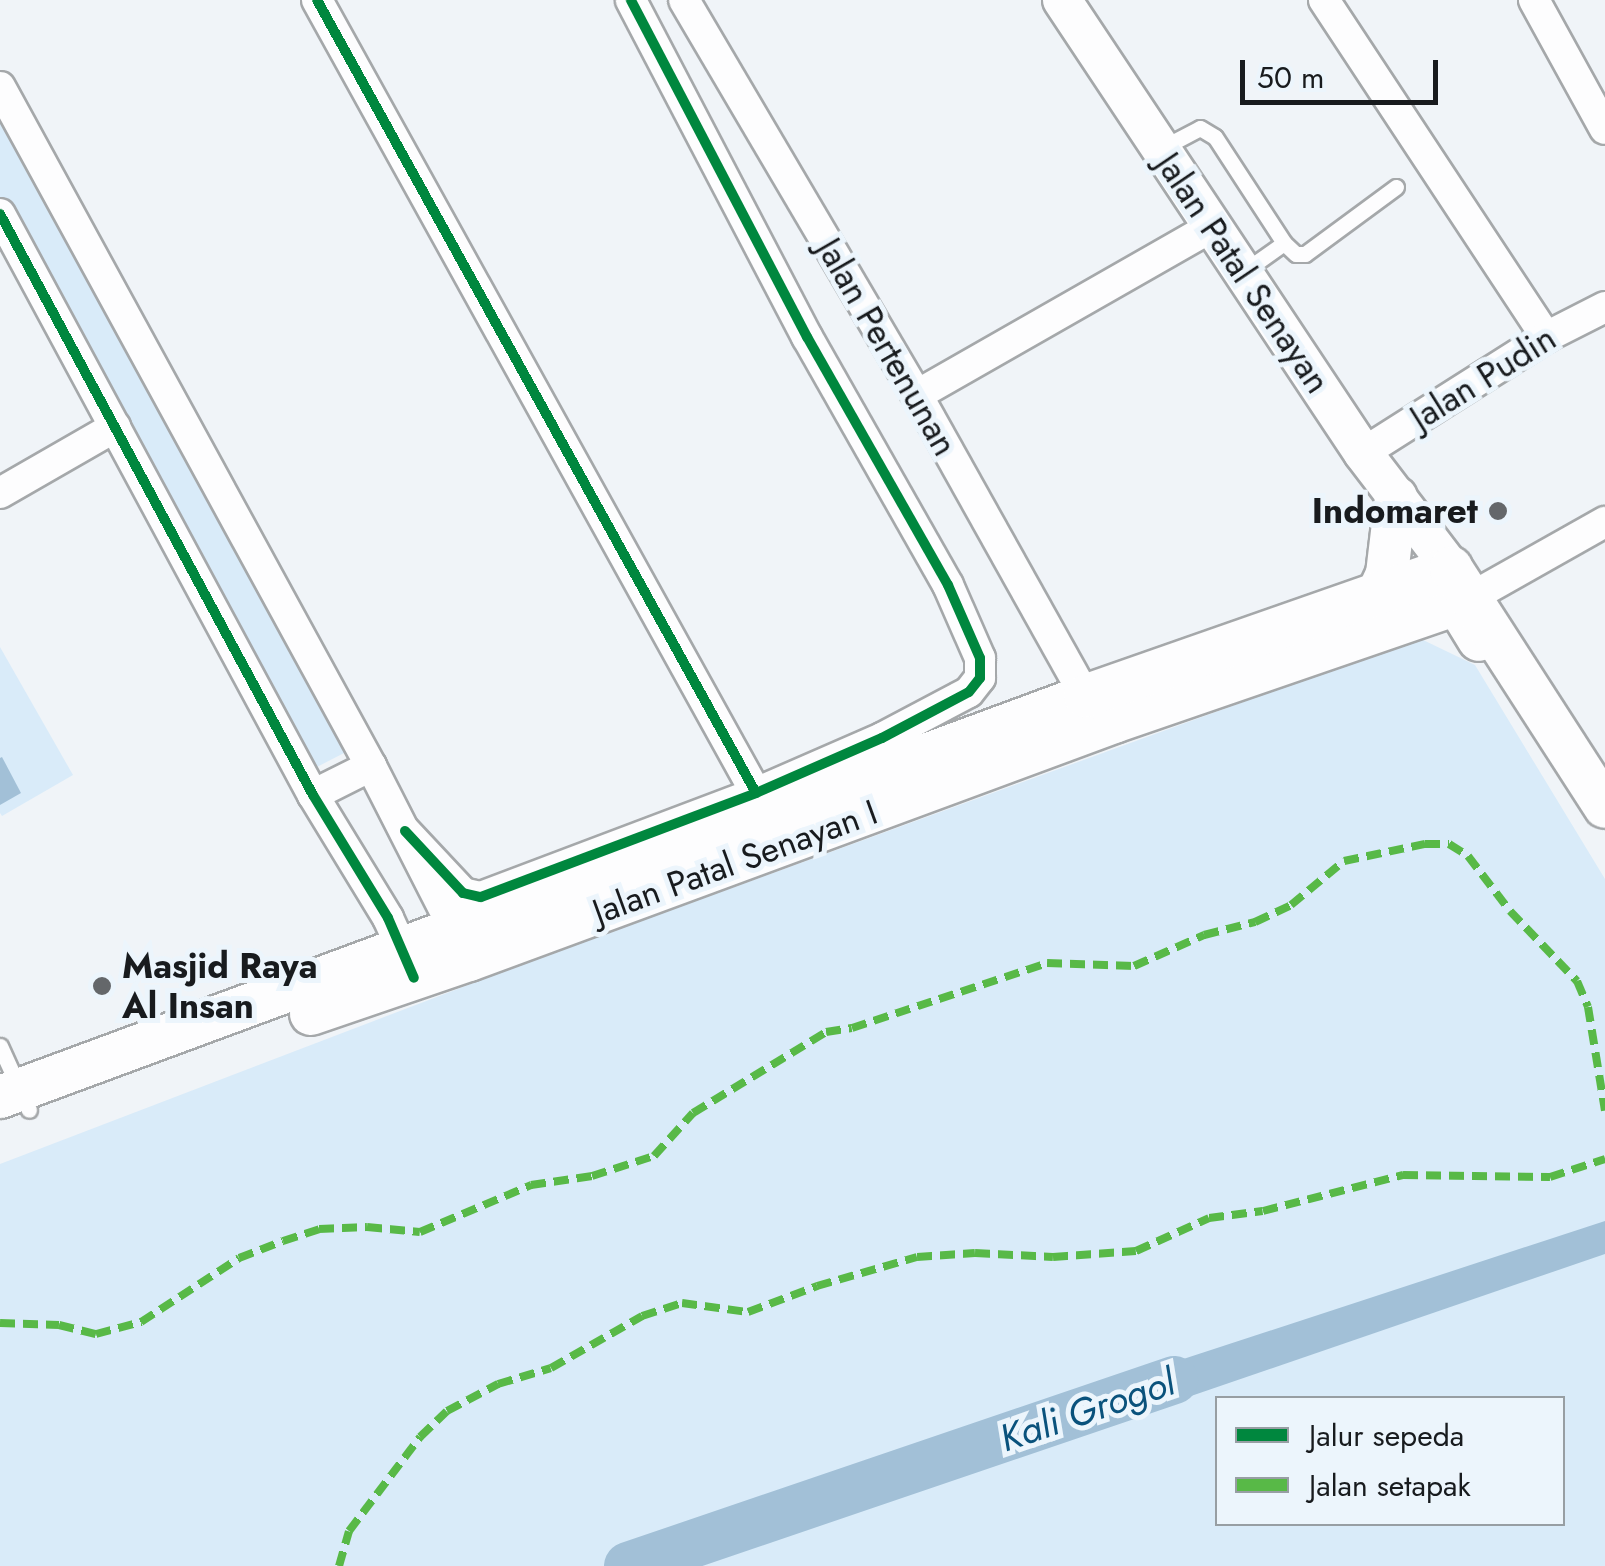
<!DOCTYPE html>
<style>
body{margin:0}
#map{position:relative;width:1605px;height:1566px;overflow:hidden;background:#f0f4f8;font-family:Jost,sans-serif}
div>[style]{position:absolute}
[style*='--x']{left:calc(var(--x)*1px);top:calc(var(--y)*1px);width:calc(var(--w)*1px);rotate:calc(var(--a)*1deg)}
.green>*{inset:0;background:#d9ebf9}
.water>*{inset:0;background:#a2c0d7}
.river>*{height:48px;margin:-24px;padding:0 24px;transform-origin:24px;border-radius:24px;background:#a2c0d7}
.roads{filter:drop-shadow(2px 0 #a5a8aa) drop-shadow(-2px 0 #a5a8aa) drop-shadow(0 2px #a5a8aa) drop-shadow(0 -2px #a5a8aa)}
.service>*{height:15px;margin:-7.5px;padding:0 7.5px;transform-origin:7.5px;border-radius:7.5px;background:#fdfdfe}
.minor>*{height:30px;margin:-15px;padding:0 15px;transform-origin:15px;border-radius:15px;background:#fdfdfe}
.tertiary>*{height:38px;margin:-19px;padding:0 19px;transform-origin:19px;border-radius:19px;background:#fdfdfe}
.secondary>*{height:42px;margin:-21px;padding:0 21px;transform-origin:21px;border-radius:21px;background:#fdfdfe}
.quiet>*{height:8px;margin-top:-4px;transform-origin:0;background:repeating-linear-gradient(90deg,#58b947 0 15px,transparent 0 23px)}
.cycleway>*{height:10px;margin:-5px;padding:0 5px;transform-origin:5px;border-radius:5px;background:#00873e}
.dots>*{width:28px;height:28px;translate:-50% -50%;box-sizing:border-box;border:5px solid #ecf5fc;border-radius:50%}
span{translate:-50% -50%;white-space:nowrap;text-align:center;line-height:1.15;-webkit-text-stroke:10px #ecf5fc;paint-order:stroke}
.street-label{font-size:35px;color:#181b1e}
.poi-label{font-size:35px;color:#181b1e;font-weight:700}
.right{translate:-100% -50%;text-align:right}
.left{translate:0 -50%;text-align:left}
.water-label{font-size:38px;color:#0a527c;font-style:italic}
.legend{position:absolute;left:1215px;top:1396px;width:350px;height:130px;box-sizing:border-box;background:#ecf5fc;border:2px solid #979ea3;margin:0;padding:12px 18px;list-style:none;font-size:30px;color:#181b1e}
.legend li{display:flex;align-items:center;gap:20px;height:50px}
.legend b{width:50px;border:2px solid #979ea3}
.scale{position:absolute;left:1240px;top:60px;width:198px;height:45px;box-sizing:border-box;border:5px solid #181b1e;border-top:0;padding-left:12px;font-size:30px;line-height:35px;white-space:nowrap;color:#181b1e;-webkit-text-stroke:8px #ecf5fc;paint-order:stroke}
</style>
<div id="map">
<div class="green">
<div style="clip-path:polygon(0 118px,348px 751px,311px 770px,0 197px)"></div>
<div style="clip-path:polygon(evenodd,1419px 638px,1475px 665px,1605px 879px,1605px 1566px,0 1566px,0 1164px,528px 962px,1419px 638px,1218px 1398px,1562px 1398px,1562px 1524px,1218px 1524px,1218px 1398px)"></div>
<div style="clip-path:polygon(0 647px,73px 775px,2px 816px,0 813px)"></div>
</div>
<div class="water">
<div style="clip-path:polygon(2px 757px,21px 793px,0 805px,0 758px)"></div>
<div style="clip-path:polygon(1605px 1221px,1605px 1254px,1121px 1420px,1110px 1383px)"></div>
</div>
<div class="river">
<div style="--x:628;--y:1566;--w:577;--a:-18.81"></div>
</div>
<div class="roads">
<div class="service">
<div style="--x:1160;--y:149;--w:45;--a:-27.7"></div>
<div style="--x:1200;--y:128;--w:17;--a:31"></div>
<div style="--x:1215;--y:137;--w:126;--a:56.9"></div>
<div style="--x:1284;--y:243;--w:50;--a:144.7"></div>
<div style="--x:1284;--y:243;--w:16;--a:43"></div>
<div style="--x:1296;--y:254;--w:9;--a:0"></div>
<div style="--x:1305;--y:254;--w:113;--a:-36.4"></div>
<div style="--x:0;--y:1046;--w:70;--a:65.6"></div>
</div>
<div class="minor">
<div style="--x:317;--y:0;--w:906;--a:61.03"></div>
<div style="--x:684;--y:0;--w:459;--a:59.5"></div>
<div style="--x:917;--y:395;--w:345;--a:60.8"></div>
<div style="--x:1324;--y:0;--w:404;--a:56.6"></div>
<div style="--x:1534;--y:0;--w:147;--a:61.2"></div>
<div style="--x:0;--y:87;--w:774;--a:61.35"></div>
<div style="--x:371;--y:766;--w:199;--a:63"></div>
<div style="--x:0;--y:214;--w:660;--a:61.69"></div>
<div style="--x:313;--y:795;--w:144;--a:58.6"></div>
<div style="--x:388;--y:918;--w:53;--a:65.4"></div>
<div style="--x:917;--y:395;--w:339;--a:-29.7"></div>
<div style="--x:1363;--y:453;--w:217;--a:-32.4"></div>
<div style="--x:1546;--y:337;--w:66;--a:-27"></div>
<div style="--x:0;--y:493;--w:133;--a:-29.9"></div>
<div style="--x:1470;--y:598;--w:155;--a:-29.4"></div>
<div style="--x:313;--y:795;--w:65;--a:-26.6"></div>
<div style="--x:405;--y:831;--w:85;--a:46.9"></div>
<div style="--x:463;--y:893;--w:18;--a:13"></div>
<div style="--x:481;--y:897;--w:294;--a:-20.7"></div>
<div style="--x:756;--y:793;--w:137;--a:-23.6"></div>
<div style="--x:882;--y:738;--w:98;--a:-27.9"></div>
<div style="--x:969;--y:692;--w:18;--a:-52"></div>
<div style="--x:980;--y:678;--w:20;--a:-90"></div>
<div style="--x:980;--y:658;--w:80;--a:-113.7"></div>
<div style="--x:948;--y:585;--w:285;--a:-119.6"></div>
<div style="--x:807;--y:337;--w:380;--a:-117.6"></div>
</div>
<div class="tertiary">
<div style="--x:1062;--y:0;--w:544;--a:56.4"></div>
<div style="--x:1363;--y:453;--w:145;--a:52.6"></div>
</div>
<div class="secondary">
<div style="--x:1380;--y:589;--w:17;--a:-65"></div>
<div style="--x:1387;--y:574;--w:77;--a:-83.2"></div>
<div style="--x:311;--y:1014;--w:167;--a:-18.9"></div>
<div style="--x:469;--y:960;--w:688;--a:-20.25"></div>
<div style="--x:1114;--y:722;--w:363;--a:-19"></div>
<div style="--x:1457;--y:604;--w:42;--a:58.6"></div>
<div style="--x:0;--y:1097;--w:1157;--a:-20.28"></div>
<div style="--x:1085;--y:696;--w:388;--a:-19.3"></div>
<div style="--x:1451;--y:568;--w:284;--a:57.2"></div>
</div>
</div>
<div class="quiet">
<div style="--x:0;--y:1323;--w:59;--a:1.9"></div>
<div style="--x:59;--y:1325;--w:38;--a:14"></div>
<div style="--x:96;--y:1334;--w:47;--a:-14.9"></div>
<div style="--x:141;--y:1322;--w:117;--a:-33.1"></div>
<div style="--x:239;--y:1258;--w:47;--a:-21.1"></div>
<div style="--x:283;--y:1241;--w:38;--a:-18"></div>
<div style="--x:319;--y:1229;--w:48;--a:-2.4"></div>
<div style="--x:367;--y:1227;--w:53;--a:5.4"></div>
<div style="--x:420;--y:1232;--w:121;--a:-22.9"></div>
<div style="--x:531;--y:1185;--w:62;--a:-8.4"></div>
<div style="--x:592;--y:1176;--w:65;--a:-17.9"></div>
<div style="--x:654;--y:1156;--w:58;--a:-47.8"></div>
<div style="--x:693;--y:1113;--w:156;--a:-31.3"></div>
<div style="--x:826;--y:1032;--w:26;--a:-9"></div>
<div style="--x:852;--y:1028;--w:206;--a:-18.4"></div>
<div style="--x:1047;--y:963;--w:87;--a:2"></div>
<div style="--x:1134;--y:966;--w:77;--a:-23.9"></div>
<div style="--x:1204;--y:935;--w:53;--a:-14.3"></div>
<div style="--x:1255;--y:922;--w:40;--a:-25"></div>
<div style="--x:1291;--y:905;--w:69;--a:-39.7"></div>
<div style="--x:1344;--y:861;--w:83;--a:-11.9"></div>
<div style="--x:1425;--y:844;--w:24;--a:0"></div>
<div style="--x:1449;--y:844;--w:22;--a:32"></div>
<div style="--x:1468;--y:856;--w:69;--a:52.6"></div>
<div style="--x:1510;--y:911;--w:97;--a:46.3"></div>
<div style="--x:1577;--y:981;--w:28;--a:67"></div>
<div style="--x:1588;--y:1007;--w:105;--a:80.7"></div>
<div style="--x:339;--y:1566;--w:36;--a:-74"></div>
<div style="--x:349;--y:1531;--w:118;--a:-52.9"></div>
<div style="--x:420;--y:1437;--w:37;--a:-44"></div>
<div style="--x:447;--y:1411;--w:58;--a:-27.9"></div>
<div style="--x:498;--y:1384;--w:55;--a:-16.8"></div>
<div style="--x:551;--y:1368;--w:105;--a:-29.7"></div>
<div style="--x:642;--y:1316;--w:42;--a:-18"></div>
<div style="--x:682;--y:1303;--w:67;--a:7.8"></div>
<div style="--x:748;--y:1312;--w:74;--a:-20.6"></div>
<div style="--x:817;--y:1286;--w:104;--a:-16.2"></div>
<div style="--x:917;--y:1257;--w:58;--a:-3.9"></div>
<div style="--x:975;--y:1253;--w:78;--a:2.9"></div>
<div style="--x:1053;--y:1257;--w:83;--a:-4.1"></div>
<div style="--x:1136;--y:1251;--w:80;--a:-24.3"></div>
<div style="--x:1209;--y:1218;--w:54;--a:-7.4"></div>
<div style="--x:1263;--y:1211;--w:145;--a:-14.4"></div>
<div style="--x:1403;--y:1175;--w:147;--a:0.8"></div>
<div style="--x:1550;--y:1177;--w:58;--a:-18.1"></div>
</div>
<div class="cycleway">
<div style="--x:317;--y:0;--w:906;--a:61.03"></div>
<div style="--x:0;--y:214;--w:660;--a:61.69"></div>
<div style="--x:313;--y:795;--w:144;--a:58.6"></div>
<div style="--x:388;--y:918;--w:65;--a:66.6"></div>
<div style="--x:405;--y:831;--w:85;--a:46.9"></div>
<div style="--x:463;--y:893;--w:18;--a:13"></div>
<div style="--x:481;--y:897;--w:294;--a:-20.7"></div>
<div style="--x:756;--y:793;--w:137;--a:-23.6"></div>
<div style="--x:882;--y:738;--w:98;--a:-27.9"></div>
<div style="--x:969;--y:692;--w:18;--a:-52"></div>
<div style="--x:980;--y:678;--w:20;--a:-90"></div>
<div style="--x:980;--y:658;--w:80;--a:-113.7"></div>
<div style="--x:948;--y:585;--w:285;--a:-119.6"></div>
<div style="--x:807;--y:337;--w:380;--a:-117.6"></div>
</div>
<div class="dots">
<div style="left:1498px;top:511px;background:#64676a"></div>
<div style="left:102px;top:986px;background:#64676a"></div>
</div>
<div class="street-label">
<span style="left:1243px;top:273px;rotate:56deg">Jalan Patal Senayan</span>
<span style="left:887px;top:347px;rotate:60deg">Jalan Pertenunan</span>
<span style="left:1483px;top:378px;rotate:-32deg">Jalan Pudin</span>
<span style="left:735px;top:862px;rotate:-20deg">Jalan Patal Senayan I</span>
</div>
<div class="poi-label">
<span class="right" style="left:1478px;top:511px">Indomaret</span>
<span class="left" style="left:122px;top:986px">Masjid Raya<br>Al Insan</span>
</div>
<div class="water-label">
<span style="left:1087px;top:1410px;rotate:-19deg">Kali Grogol</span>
</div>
<ul class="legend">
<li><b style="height:12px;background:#00873e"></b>Jalur sepeda</li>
<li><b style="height:12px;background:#58b947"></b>Jalan setapak</li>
</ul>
<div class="scale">50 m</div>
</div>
